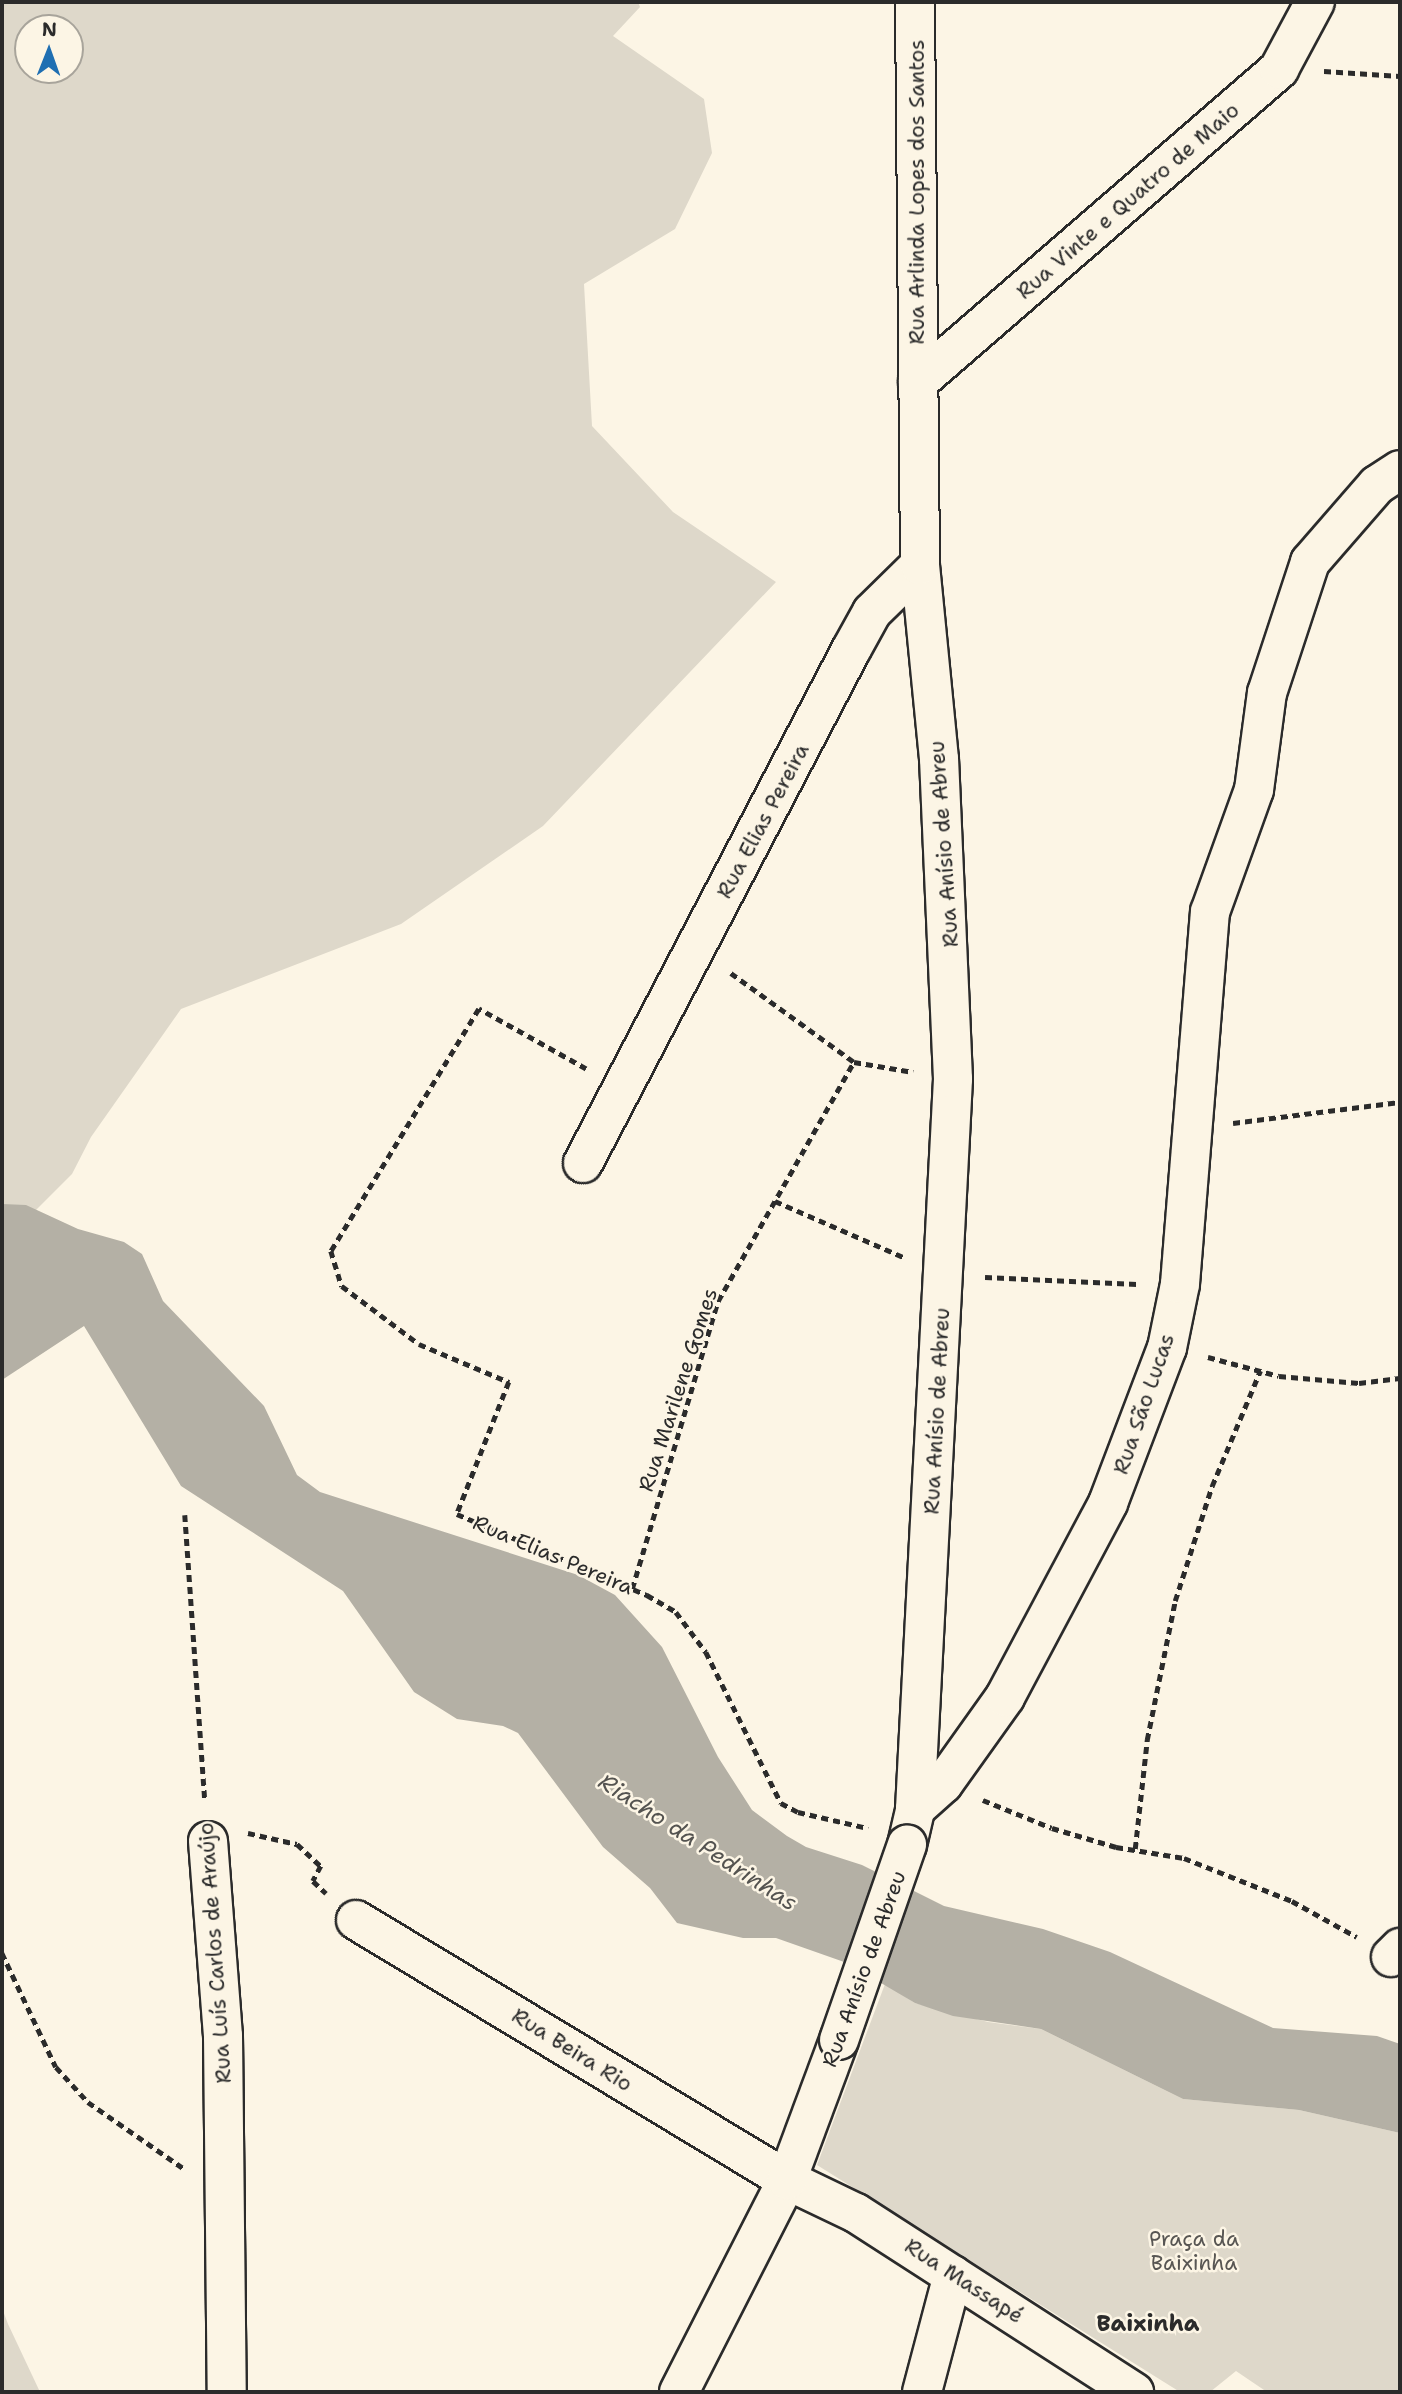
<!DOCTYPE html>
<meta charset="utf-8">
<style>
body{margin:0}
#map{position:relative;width:1402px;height:2394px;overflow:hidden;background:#fcf5e5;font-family:"Shantell Sans",sans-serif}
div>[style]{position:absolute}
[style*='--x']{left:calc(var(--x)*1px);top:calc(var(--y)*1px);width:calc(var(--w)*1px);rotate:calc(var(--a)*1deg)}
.green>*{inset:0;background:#ded8ca}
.water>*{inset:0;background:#b4b0a5}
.path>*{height:4.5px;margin-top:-2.25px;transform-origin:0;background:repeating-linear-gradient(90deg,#2b2b2b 0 7px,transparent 0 12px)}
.roads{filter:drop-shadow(2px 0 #2b2b2b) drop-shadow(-2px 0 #2b2b2b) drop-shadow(0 2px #2b2b2b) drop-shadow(0 -2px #2b2b2b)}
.minor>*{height:38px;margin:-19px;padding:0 19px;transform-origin:19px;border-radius:19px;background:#fcf5e5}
.bridges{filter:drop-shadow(2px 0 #2b2b2b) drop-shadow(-2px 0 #2b2b2b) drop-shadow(0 2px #2b2b2b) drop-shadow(0 -2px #2b2b2b)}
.minor-bridge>*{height:38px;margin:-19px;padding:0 19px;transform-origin:19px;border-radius:19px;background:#fcf5e5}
span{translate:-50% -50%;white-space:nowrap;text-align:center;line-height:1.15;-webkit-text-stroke:5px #fcf5e5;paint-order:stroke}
.street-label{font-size:21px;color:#2b2b2b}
.park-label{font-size:21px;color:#585653}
.water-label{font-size:23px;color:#545350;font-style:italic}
.neighbourhood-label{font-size:23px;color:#2b2b2b;font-weight:700}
.frame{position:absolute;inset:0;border:4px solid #2b2b2b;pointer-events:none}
.north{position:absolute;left:14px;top:14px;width:70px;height:70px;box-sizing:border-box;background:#fcf5e5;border:2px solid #a8a49b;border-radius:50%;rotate:1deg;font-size:19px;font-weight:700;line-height:28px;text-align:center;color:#2b2b2b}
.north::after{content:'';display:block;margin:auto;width:24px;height:32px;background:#1f6fb2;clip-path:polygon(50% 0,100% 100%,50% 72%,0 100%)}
</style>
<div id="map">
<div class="green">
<div style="clip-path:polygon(evenodd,2px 2px,638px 2px,640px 7px,613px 36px,704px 99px,712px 153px,675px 229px,584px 284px,592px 426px,673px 512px,776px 582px,543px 826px,401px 924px,181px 1009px,91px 1137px,72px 1174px,28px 1218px,109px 1309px,18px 1369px,2px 1358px,2px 2px,28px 28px,70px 28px,70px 70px,28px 70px,28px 28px)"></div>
<div style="clip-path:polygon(885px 1984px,915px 2003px,988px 2022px,1041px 2029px,1183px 2099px,1299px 2110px,1400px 2133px,1400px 2392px,1267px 2392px,1236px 2371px,1210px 2392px,1180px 2392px,817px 2165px)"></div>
<div style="clip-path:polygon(2px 2308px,8px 2324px,40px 2392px,2px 2392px)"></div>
</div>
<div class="water">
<div style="clip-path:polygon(2px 1204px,26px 1205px,78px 1229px,124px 1242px,142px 1254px,163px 1301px,264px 1406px,297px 1475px,320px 1492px,578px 1575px,615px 1595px,662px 1647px,718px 1757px,752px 1810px,787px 1836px,806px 1847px,862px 1865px,944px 1906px,1043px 1929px,1110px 1952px,1273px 2028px,1377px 2036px,1400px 2044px,1400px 2133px,1299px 2110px,1183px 2099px,1041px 2029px,953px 2016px,915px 2003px,847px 1963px,776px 1938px,743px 1938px,677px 1923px,650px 1888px,603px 1847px,518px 1733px,503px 1726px,457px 1719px,414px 1692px,343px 1591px,181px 1486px,84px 1326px,2px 1380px)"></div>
</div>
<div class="path">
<div style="--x:1324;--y:71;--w:76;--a:3.8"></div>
<div style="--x:731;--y:973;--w:152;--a:35.9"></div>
<div style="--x:854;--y:1062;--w:60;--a:9.6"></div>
<div style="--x:586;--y:1069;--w:123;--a:-150.7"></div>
<div style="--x:479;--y:1009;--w:284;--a:121.4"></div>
<div style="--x:331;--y:1251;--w:37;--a:73"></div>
<div style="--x:342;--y:1286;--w:96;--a:37"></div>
<div style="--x:419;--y:1344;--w:98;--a:22.9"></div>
<div style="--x:509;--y:1382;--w:142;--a:111.5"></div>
<div style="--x:457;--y:1514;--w:207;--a:23.1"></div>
<div style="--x:647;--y:1595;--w:34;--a:30"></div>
<div style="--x:676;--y:1612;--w:50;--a:53.1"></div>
<div style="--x:706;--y:1652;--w:169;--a:63.6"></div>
<div style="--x:781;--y:1803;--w:19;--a:28"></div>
<div style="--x:798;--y:1812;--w:72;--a:12.9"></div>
<div style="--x:1233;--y:1123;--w:168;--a:-7.2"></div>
<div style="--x:775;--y:1201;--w:140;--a:23.6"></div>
<div style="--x:985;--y:1277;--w:152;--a:2.6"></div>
<div style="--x:1208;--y:1357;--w:73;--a:15"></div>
<div style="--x:1279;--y:1376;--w:80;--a:5"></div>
<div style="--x:1359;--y:1383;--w:41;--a:-7"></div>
<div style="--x:185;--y:1515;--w:286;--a:86"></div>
<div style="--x:632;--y:1589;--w:301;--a:-73.4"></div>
<div style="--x:718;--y:1301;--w:275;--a:-60.4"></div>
<div style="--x:983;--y:1800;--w:74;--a:22.1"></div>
<div style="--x:1052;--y:1828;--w:67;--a:16.5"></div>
<div style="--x:1116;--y:1847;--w:69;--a:9.2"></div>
<div style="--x:1184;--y:1858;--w:116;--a:21.7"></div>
<div style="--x:1292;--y:1901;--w:74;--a:29"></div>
<div style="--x:248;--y:1833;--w:50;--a:12.7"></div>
<div style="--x:297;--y:1844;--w:33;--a:43"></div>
<div style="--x:321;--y:1866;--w:17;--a:118"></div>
<div style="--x:313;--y:1881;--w:18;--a:43"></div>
<div style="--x:1135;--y:1849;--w:110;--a:-83.7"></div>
<div style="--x:1147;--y:1740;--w:142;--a:-78.6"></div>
<div style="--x:1175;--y:1601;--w:121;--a:-72.2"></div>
<div style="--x:1212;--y:1486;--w:125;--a:-67.3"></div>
<div style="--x:2;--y:1953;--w:126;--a:64.7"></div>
<div style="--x:56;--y:2067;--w:47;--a:47.6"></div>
<div style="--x:88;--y:2102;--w:116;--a:34.8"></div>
</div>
<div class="roads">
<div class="minor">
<div style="--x:918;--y:382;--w:478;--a:-40.9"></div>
<div style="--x:1279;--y:69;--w:76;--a:-61.8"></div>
<div style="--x:583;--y:1163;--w:579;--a:-62.42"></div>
<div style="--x:851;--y:650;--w:43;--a:-61.1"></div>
<div style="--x:872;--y:612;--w:67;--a:-44.4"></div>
<div style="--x:915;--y:1809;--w:38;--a:-42"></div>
<div style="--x:943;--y:1784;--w:107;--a:-54.5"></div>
<div style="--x:1005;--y:1697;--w:220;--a:-62"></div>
<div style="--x:1108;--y:1503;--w:166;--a:-69.2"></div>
<div style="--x:1167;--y:1348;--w:65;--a:-78.5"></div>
<div style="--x:1180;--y:1284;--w:373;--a:-85.4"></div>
<div style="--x:1210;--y:912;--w:130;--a:-70.2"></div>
<div style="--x:1254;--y:790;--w:98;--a:-82.4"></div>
<div style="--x:1267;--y:693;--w:138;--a:-71.8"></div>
<div style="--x:1310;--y:562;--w:102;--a:-49"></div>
<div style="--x:1377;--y:485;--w:27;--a:-33"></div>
<div style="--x:208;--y:1841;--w:196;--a:85.6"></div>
<div style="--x:223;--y:2036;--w:356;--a:89.4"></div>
<div style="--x:907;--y:1845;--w:37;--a:-77"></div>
<div style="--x:915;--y:1809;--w:731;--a:-87.02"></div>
<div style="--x:953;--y:1079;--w:320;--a:-92.5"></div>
<div style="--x:939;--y:759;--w:195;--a:-95.6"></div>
<div style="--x:920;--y:565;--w:563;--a:-90.51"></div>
<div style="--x:356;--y:1920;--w:503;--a:31.1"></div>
<div style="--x:787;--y:2180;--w:76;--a:25.6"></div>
<div style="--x:856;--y:2213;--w:331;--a:32.8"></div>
<div style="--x:1391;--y:1957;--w:13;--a:-45"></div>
<div style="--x:679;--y:2392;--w:238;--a:-63"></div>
<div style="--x:787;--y:2180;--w:149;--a:-69.6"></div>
<div style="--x:922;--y:2392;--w:121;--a:-75.2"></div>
</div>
</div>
<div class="bridges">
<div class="minor-bridge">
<div style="--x:839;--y:2040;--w:207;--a:-70.8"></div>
</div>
</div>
<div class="street-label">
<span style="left:917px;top:192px;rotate:-90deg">Rua Arlinda Lopes dos Santos</span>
<span style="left:1128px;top:201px;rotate:-41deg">Rua Vinte e Quatro de Maio</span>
<span style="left:763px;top:821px;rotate:-62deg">Rua Elias Pereira</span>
<span style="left:944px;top:844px;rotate:-94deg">Rua Anísio de Abreu</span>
<span style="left:678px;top:1390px;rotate:-72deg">Rua Marilene Gomes</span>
<span style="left:1144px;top:1404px;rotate:-71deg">Rua São Lucas</span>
<span style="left:937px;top:1411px;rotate:-87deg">Rua Anísio de Abreu</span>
<span style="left:553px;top:1555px;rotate:23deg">Rua Elias Pereira</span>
<span style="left:215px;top:1953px;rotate:-94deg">Rua Luís Carlos de Araújo</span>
<span style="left:864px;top:1969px;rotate:-70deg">Rua Anísio de Abreu</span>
<span style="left:572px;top:2050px;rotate:32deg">Rua Beira Rio</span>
<span style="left:964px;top:2281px;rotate:33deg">Rua Massapé</span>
</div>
<div class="park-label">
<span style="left:1194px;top:2251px">Praça da<br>Baixinha</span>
</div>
<div class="water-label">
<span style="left:698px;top:1842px;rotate:33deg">Riacho da Pedrinhas</span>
</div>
<div class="neighbourhood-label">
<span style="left:1148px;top:2323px">Baixinha</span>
</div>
<div class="frame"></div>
<div class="north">N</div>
</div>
